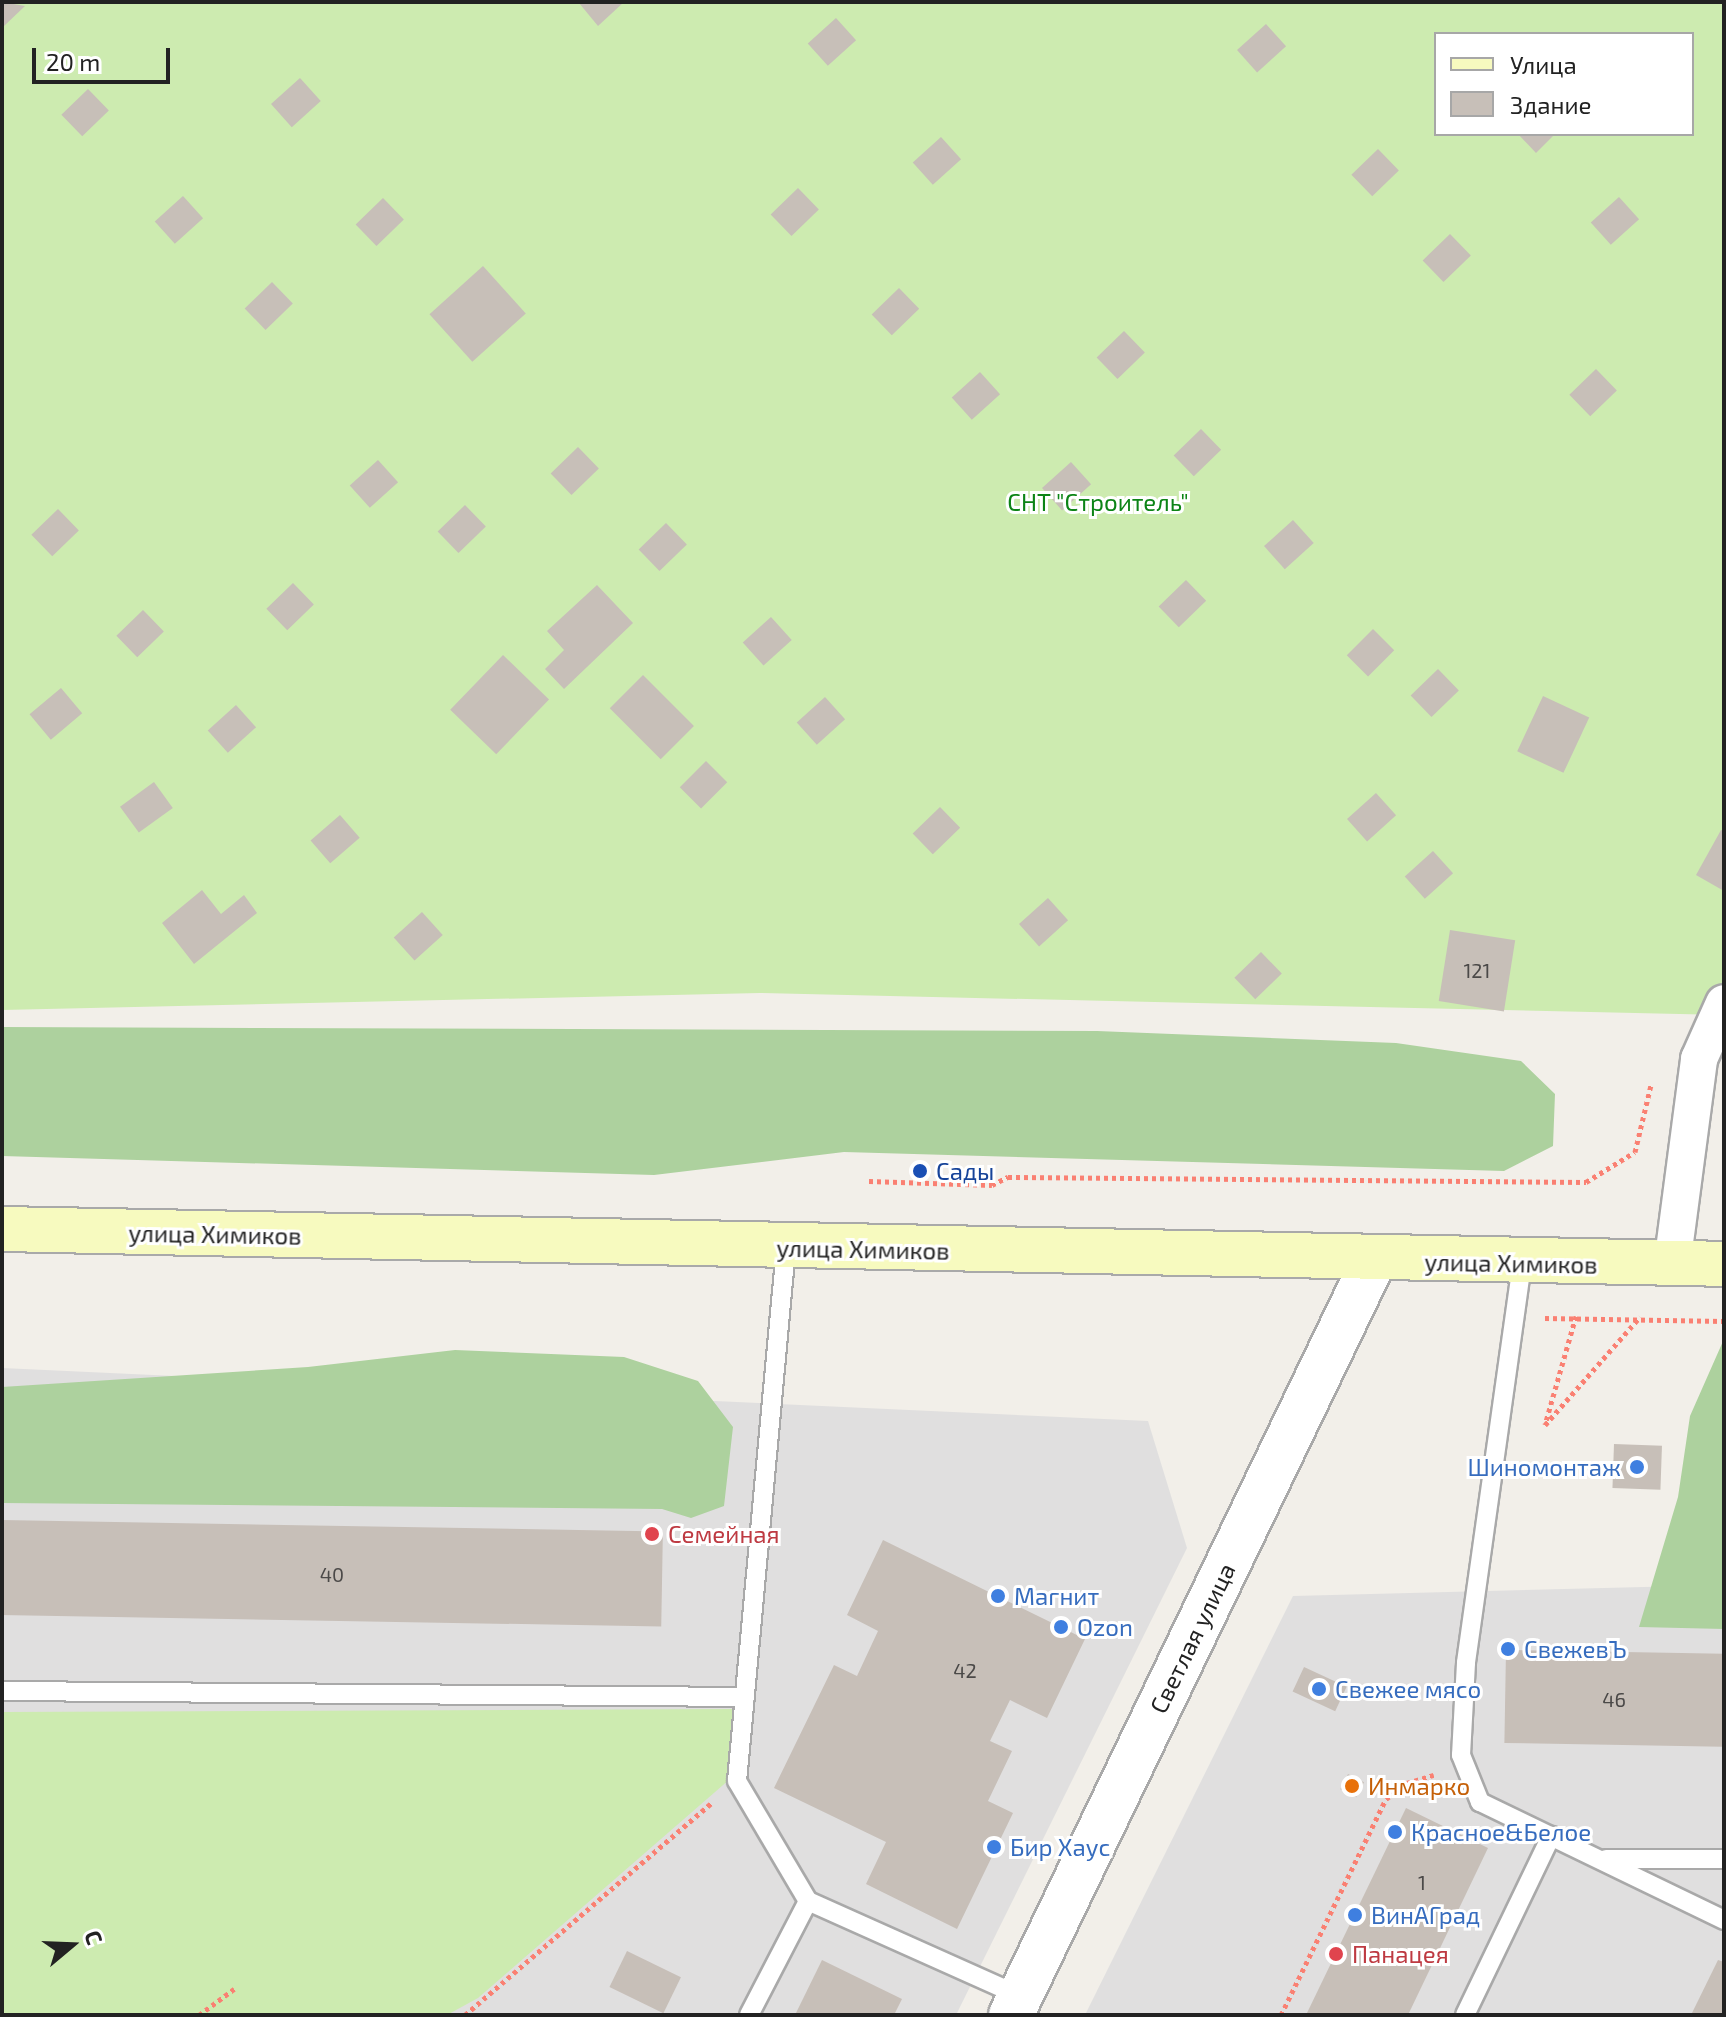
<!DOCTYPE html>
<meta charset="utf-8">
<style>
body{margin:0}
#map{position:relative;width:1726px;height:2017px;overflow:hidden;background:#f2efe9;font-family:"Exo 2",sans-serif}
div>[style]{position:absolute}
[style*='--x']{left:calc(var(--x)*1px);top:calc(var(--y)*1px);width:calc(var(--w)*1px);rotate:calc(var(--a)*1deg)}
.residential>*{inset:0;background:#e0dfdf}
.grass>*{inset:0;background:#cdebb0}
.forest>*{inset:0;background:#add19e}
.building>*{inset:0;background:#c7bfb8;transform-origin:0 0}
.path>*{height:5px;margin-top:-2.5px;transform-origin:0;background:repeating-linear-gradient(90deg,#fa8072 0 4px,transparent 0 8px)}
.roads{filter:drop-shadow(2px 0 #a9a9a9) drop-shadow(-2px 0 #a9a9a9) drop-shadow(0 2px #a9a9a9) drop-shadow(0 -2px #a9a9a9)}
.service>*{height:18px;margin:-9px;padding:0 9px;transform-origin:9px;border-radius:9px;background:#fff}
.minor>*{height:36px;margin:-18px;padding:0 18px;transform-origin:18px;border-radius:18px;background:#fff}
.tertiary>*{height:44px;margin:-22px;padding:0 22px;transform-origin:22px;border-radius:22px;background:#fff}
.secondary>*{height:44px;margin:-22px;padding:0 22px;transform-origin:22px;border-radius:22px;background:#f7fabf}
.dots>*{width:22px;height:22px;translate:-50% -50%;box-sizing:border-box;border:4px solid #fff;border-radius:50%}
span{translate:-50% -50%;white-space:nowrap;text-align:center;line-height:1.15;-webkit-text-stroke:6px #fff;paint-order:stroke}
.number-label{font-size:20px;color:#4b4948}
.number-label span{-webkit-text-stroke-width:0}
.park-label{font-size:24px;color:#0c8416}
.transit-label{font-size:24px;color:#164399}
.left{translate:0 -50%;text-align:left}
.street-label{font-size:24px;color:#222}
.shop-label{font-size:24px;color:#366cbe}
.right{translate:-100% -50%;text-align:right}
.health-label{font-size:24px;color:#be3a42}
.food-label{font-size:24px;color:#c56008}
.frame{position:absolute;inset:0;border:4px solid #222;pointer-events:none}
.legend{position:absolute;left:1434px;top:32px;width:260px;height:104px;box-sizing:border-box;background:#fff;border:2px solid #a7a7a7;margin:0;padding:10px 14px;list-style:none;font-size:24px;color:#222}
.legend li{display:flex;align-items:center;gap:16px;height:40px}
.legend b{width:40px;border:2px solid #a7a7a7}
.north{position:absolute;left:32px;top:1905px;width:80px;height:80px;-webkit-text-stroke:6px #fff;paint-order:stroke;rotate:71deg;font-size:22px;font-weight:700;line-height:32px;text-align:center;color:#222}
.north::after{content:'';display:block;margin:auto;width:28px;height:36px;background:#222;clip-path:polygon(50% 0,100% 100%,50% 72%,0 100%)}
.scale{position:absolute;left:32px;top:48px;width:138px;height:36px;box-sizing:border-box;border:4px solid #222;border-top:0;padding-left:10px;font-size:24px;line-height:28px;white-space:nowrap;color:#222;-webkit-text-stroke:6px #fff;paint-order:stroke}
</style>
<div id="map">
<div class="residential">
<div style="clip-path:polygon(2px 1368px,1148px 1421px,1187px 1548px,956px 2015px,2px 2015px)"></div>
<div style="clip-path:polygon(1724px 1585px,1724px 2015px,1085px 2015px,1293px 1596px)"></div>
</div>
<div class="grass">
<div style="clip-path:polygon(evenodd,2px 2px,1724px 2px,1724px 1015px,760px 993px,2px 1010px,2px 2px,1436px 34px,1692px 34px,1692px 134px,1436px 134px,1436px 34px)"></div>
<div style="clip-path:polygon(733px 1709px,730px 1779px,478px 1998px,447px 2015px,2px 2015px,2px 1712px)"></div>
</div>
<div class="forest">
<div style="clip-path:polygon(2px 1027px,1097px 1031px,1396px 1043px,1521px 1061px,1555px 1094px,1553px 1146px,1504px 1171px,844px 1152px,654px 1175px,2px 1156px)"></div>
<div style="clip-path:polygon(1724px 1339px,1724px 1629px,1639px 1627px,1678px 1497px,1690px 1416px)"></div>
<div style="clip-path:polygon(455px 1350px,624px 1357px,698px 1381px,733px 1427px,724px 1506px,691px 1518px,662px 1509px,2px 1503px,2px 1387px,308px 1367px)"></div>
</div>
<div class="building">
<div style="clip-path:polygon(2px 2px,25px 6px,2px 28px)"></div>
<div style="clip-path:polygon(624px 2px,598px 26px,579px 3px,580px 2px)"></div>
<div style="left:836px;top:18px;width:30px;height:38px;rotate:48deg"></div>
<div style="left:1266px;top:24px;width:30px;height:39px;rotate:48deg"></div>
<div style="left:300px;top:78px;width:31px;height:39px;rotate:48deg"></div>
<div style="left:88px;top:89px;width:30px;height:37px;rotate:46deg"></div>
<div style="clip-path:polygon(1518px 134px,1555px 134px,1536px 153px)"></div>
<div style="left:941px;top:137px;width:30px;height:38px;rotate:48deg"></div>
<div style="left:1378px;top:149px;width:30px;height:37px;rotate:46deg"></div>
<div style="left:798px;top:188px;width:30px;height:38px;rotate:46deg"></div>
<div style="left:183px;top:196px;width:30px;height:38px;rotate:48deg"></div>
<div style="left:1619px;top:197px;width:30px;height:38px;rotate:48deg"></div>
<div style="left:383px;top:198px;width:30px;height:38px;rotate:46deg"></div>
<div style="left:1450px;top:234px;width:30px;height:38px;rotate:46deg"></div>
<div style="left:483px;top:266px;width:64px;height:72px;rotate:48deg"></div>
<div style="left:272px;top:282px;width:30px;height:38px;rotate:46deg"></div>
<div style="left:899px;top:288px;width:29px;height:38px;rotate:46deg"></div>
<div style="left:1124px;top:331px;width:30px;height:38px;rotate:46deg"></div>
<div style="left:1596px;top:369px;width:30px;height:37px;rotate:46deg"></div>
<div style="left:980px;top:372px;width:30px;height:38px;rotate:48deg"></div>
<div style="left:1201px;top:429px;width:29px;height:38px;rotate:46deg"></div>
<div style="left:578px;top:447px;width:30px;height:38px;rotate:46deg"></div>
<div style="left:378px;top:460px;width:30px;height:38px;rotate:48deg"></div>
<div style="left:1071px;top:462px;width:30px;height:39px;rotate:48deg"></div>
<div style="left:465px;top:505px;width:30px;height:38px;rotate:46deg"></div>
<div style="left:58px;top:509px;width:30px;height:37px;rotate:46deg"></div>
<div style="left:1293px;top:520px;width:31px;height:39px;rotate:48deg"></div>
<div style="left:666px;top:523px;width:30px;height:38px;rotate:46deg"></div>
<div style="left:1186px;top:580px;width:29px;height:38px;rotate:46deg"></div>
<div style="left:293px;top:583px;width:30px;height:37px;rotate:46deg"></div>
<div style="clip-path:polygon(597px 585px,633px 623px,564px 689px,545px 669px,564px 650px,547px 631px)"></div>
<div style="left:143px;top:610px;width:30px;height:37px;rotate:46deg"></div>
<div style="left:771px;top:617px;width:31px;height:38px;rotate:48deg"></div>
<div style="left:1373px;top:629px;width:30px;height:37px;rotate:45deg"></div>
<div style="left:503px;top:655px;width:64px;height:76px;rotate:44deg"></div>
<div style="left:1438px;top:669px;width:30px;height:38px;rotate:46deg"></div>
<div style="left:643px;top:675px;width:72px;height:47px;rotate:45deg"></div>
<div style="left:61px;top:688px;width:33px;height:41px;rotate:50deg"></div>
<div style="left:1543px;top:696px;width:51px;height:61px;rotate:25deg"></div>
<div style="left:825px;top:697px;width:30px;height:38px;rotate:48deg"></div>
<div style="left:236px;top:705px;width:30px;height:38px;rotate:48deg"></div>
<div style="left:706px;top:761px;width:30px;height:37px;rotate:45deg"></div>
<div style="left:154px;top:782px;width:32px;height:42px;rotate:54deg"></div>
<div style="left:1376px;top:793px;width:30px;height:39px;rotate:48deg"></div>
<div style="left:940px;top:807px;width:29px;height:38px;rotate:46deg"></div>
<div style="left:340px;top:815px;width:30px;height:39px;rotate:49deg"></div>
<div style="clip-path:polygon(1721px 830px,1724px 831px,1724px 891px,1696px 875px)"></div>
<div style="left:1433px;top:851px;width:30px;height:38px;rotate:48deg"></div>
<div style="clip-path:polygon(202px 890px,221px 914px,244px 895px,257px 913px,194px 964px,162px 923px)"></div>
<div style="left:1048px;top:898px;width:30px;height:39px;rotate:48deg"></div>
<div style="left:422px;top:912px;width:31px;height:38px;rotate:48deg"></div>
<div style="left:1450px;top:930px;width:66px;height:72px;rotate:9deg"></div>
<div style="left:1261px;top:952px;width:30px;height:37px;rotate:46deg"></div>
<div style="left:1614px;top:1444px;width:48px;height:44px;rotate:2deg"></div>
<div style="left:2px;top:1520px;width:661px;height:95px;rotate:1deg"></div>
<div style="clip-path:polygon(883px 1540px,1085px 1639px,1047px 1718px,1010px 1700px,990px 1741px,1012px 1751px,988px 1801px,1013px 1813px,957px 1929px,866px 1884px,886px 1842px,774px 1788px,834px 1665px,857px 1676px,878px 1631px,847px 1615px)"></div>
<div style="left:1506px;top:1650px;width:218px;height:93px;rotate:1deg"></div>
<div style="left:1304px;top:1667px;width:47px;height:27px;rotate:25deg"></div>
<div style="left:1348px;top:1774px;width:18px;height:17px;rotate:27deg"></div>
<div style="clip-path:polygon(1406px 1808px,1488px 1848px,1408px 2015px,1306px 2015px)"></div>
<div style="left:627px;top:1951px;width:60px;height:40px;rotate:26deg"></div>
<div style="clip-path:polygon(822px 1960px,902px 1999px,894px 2015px,795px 2015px)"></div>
<div style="clip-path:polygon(1718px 1960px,1724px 1962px,1724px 2015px,1691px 2015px)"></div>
</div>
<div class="path">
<div style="--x:869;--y:1181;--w:123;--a:1.9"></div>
<div style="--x:992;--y:1185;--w:18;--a:-27"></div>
<div style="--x:1008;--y:1177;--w:578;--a:0.5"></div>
<div style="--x:1586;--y:1182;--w:57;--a:-31.5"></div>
<div style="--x:1635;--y:1152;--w:69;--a:-76.6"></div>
<div style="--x:1576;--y:1316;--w:113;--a:105.9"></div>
<div style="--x:1545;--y:1425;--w:144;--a:-48.7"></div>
<div style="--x:1545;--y:1318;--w:179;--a:1"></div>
<div style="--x:199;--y:2015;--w:44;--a:-36.6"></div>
<div style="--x:465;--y:2015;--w:327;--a:-40.7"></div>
<div style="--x:1281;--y:2015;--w:240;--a:-64.1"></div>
<div style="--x:1386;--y:1799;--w:26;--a:-37"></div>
<div style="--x:1407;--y:1783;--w:28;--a:-17"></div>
</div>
<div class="roads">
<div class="service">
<div style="--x:786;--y:1248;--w:535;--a:95.25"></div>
<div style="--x:737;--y:1781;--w:139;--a:59.4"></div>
<div style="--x:808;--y:1901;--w:232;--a:24.1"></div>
<div style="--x:1522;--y:1264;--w:403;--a:98"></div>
<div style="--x:1466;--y:1663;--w:92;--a:93.1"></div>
<div style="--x:1461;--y:1755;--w:51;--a:68"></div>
<div style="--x:1480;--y:1802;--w:271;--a:25.8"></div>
<div style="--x:2;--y:1691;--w:743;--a:0.46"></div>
<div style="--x:1606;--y:1859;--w:118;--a:0"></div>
<div style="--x:749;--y:2015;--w:128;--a:-62.6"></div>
<div style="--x:1465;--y:2015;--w:199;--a:-64.3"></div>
</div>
<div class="minor">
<div style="--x:1672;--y:1265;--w:208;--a:-82.5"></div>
<div style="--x:1699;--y:1059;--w:61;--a:-65.9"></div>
</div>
<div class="tertiary">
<div style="--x:1011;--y:2015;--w:838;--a:-64.32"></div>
</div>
<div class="secondary">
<div style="--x:2;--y:1229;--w:1722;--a:1.16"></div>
</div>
</div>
<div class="dots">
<div style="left:920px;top:1171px;background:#1a4fb4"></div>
<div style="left:1637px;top:1467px;background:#3f7fe0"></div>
<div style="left:652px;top:1534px;background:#e0444e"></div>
<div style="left:998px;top:1596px;background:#3f7fe0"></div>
<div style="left:1061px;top:1627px;background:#3f7fe0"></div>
<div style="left:1508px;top:1649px;background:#3f7fe0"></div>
<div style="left:1319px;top:1689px;background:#3f7fe0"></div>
<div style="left:1352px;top:1786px;background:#e8710a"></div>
<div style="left:1395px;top:1832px;background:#3f7fe0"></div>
<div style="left:994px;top:1847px;background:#3f7fe0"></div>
<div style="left:1355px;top:1915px;background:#3f7fe0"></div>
<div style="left:1336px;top:1954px;background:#e0444e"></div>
</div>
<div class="number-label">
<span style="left:1477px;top:970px">121</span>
<span style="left:332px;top:1574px">40</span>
<span style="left:965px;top:1670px">42</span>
<span style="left:1614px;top:1699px">46</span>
<span style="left:1422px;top:1882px">1</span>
</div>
<div class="park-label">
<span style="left:1098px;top:502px">СНТ "Строитель"</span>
</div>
<div class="transit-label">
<span class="left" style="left:936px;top:1171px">Сады</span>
</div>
<div class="street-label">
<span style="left:215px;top:1234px;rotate:1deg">улица Химиков</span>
<span style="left:863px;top:1249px;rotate:1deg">улица Химиков</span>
<span style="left:1511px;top:1263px;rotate:1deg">улица Химиков</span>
<span style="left:1192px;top:1638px;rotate:-64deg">Светлая улица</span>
</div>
<div class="shop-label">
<span class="right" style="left:1621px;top:1467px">Шиномонтаж</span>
<span class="left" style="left:1014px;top:1596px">Магнит</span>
<span class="left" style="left:1077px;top:1627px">Ozon</span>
<span class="left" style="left:1524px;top:1649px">СвежевЪ</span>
<span class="left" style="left:1335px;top:1689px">Свежее мясо</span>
<span class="left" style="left:1411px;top:1832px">Красное&amp;Белое</span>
<span class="left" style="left:1010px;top:1847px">Бир Хаус</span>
<span class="left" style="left:1371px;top:1915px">ВинАГрад</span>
</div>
<div class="health-label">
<span class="left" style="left:668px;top:1534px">Семейная</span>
<span class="left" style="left:1352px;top:1954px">Панацея</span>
</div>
<div class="food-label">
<span class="left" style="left:1368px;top:1786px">Инмарко</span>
</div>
<div class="frame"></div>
<ul class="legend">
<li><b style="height:10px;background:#f7fabf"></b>Улица</li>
<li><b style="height:22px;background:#c7bfb8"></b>Здание</li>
</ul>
<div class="north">С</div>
<div class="scale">20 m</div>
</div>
